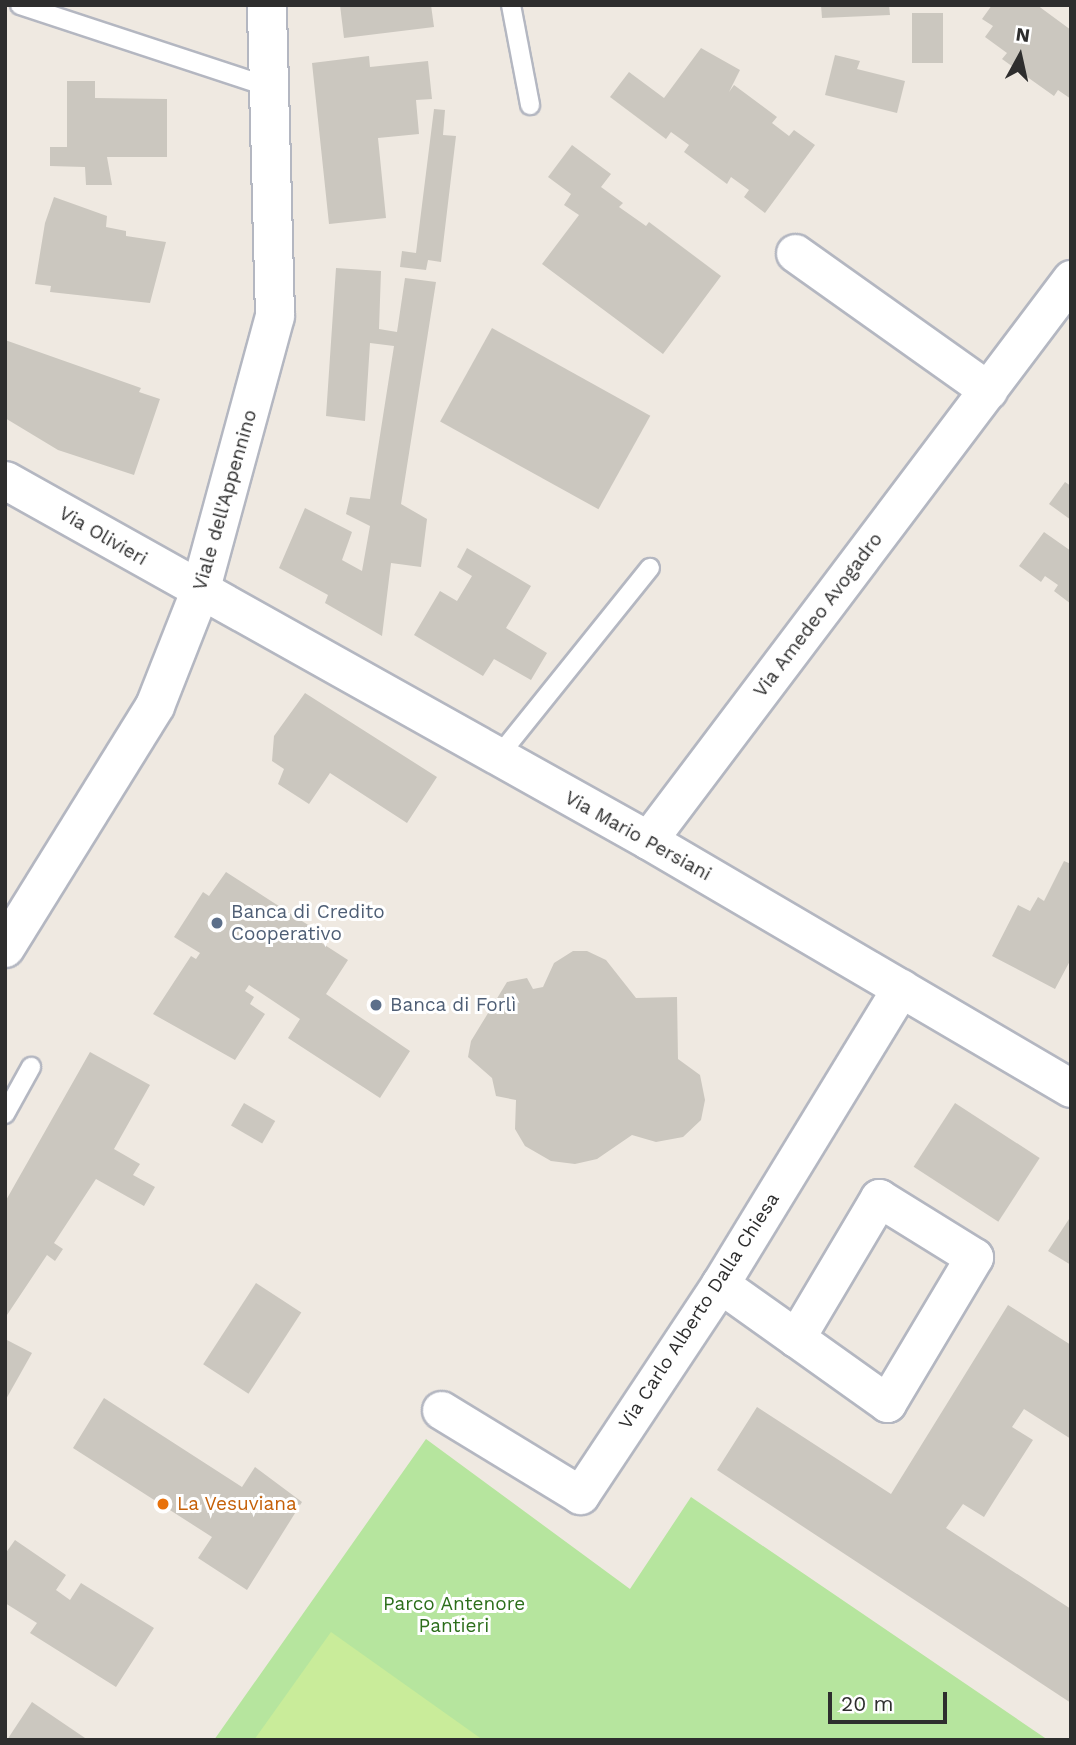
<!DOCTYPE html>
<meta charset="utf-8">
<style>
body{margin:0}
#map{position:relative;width:1076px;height:1745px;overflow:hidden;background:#efe9e1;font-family:"Work Sans",sans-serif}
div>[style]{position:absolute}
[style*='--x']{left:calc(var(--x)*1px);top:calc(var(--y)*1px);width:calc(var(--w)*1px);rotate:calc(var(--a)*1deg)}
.green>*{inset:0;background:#b6e59e}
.pitch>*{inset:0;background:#c9ec9a}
.building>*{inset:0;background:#cbc7bf;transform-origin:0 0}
.roads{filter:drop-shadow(2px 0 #b4b7c1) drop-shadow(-2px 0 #b4b7c1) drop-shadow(0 2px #b4b7c1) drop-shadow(0 -2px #b4b7c1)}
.service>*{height:18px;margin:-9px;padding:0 9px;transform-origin:9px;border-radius:9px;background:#fff}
.minor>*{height:37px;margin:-18.5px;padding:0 18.5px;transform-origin:18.5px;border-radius:18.5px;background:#fff}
.secondary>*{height:38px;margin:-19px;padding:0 19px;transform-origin:19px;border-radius:19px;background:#fff}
.dots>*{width:19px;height:19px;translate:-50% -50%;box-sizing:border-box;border:4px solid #fff;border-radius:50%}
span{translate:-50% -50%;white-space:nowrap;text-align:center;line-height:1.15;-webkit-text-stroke:6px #fff;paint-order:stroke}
.street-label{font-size:19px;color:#2e2e2e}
.service-label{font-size:19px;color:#4e5e75}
.left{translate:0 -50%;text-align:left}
.food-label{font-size:19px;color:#c56008}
.park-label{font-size:19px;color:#2c6e1b}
.frame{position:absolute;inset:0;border:7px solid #2e2e2e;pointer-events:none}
.north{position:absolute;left:985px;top:21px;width:70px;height:70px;-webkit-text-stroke:5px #fff;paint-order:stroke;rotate:8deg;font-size:19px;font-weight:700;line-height:28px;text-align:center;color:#2e2e2e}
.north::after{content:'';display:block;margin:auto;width:24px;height:32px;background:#2e2e2e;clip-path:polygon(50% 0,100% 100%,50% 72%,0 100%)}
.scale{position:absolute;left:828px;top:1692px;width:119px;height:32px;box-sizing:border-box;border:4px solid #2e2e2e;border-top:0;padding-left:9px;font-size:21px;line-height:24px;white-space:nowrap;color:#2e2e2e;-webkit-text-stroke:5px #fff;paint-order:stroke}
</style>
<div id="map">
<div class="green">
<div style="clip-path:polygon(426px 1439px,630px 1589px,691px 1497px,1048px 1740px,214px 1740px)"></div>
</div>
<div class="pitch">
<div style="clip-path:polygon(331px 1632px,483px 1740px,254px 1740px)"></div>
</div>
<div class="building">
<div style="clip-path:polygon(340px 5px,431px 5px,434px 27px,344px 38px)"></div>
<div style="clip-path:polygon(821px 5px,889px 5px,890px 15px,822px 18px)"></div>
<div style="clip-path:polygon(992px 5px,1037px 5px,1071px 30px,1071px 99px,1058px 90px,1054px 96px,1002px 59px,1007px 53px,985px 37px,993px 26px,982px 19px)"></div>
<div style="left:912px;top:13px;width:31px;height:50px"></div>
<div style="clip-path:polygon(701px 48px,740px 70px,729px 92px,734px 85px,777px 117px,772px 123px,789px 136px,794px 130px,815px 145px,765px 213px,744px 197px,749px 190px,731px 177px,727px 184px,684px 152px,689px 145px,671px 132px,666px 139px,610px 97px,629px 72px,664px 98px)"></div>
<div style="clip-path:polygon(835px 55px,860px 61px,857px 69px,905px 81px,897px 113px,825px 95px)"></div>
<div style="clip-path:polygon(369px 56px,370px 67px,428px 61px,432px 99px,416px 100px,419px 134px,378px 138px,386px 218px,329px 224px,312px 63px)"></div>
<div style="clip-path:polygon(67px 81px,95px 81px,95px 98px,167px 99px,167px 157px,107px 157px,112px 185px,86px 185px,85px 167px,50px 166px,50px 147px,67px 147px)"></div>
<div style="clip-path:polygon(434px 109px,445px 110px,443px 135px,456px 136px,441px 262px,428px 260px,426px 270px,400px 267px,402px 251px,416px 253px)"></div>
<div style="clip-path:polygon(572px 145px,611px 174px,601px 187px,623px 203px,619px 207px,646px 226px,649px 222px,721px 276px,663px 354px,542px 264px,579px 215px,564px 205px,571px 194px,548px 177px)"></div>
<div style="clip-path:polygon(54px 197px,107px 216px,106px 227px,126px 231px,126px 236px,166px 242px,150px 303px,50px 292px,51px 286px,35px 284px,45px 223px)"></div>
<div style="clip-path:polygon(336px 268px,381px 271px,379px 329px,397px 332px,405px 278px,436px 282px,401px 504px,427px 519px,421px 567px,391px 563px,382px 636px,325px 603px,328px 595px,279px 568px,305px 508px,352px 532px,342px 560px,362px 571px,370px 526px,346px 514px,350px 497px,370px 499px,394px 346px,370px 343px,365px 421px,326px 416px)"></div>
<div style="left:492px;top:328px;width:181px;height:107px;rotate:29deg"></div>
<div style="clip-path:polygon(5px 340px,141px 388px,139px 392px,160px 399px,134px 475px,58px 450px,5px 418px)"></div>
<div style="clip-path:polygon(1065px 482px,1071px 486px,1071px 520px,1049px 504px)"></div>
<div style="clip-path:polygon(1044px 532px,1071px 551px,1071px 604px,1054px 591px,1058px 585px,1045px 576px,1041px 582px,1019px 566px)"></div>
<div style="clip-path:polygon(467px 548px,531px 586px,506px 628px,547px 653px,531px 680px,494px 659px,483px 676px,414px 635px,440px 591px,457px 601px,472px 576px,457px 567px)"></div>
<div style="clip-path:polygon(305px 693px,437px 777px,407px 823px,330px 773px,309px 804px,278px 784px,284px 769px,272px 761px,274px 736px)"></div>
<div style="clip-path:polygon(1064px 861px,1071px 864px,1071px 959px,1055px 989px,992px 956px,1018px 905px,1030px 911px,1038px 897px,1044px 901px)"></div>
<div style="clip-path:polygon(226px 872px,319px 932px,314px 938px,348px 960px,326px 994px,410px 1051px,380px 1098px,288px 1038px,300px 1019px,249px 985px,245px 991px,254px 997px,250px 1004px,265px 1014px,235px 1060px,153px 1014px,191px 956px,196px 959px,200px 953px,174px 937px,203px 892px,209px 896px)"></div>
<div style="clip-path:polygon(573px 951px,587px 951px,606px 960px,636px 998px,677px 997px,678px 1059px,700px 1075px,705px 1100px,701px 1120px,683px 1137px,656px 1142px,632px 1135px,597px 1159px,575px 1164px,551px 1161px,525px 1146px,515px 1129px,516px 1100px,496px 1096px,492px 1078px,468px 1057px,471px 1041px,507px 982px,527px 978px,533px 989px,543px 987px,554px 963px)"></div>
<div style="clip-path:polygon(90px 1052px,150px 1085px,114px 1149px,140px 1164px,133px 1175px,155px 1187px,144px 1206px,96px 1179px,54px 1243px,63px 1249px,55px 1261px,47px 1255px,5px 1318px,5px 1202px)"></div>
<div style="left:244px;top:1103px;width:36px;height:26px;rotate:30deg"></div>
<div style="left:955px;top:1103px;width:101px;height:76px;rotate:33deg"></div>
<div style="clip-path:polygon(1071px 1216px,1071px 1265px,1048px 1251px)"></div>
<div style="left:256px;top:1283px;width:54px;height:97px;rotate:33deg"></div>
<div style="clip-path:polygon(1008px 1305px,1071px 1345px,1071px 1439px,1024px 1409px,1012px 1427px,1033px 1440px,999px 1493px,984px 1517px,963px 1504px,946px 1528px,1071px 1609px,1071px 1703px,717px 1470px,757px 1407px,891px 1494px)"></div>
<div style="clip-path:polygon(5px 1339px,32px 1353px,5px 1401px)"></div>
<div style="clip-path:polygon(104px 1398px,242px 1487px,255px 1467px,302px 1502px,247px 1590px,198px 1558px,212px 1537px,73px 1448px)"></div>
<div style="clip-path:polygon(15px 1540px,66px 1575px,56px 1590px,70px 1600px,81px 1583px,154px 1628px,116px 1687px,30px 1633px,37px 1623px,5px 1603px,5px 1554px)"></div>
<div style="clip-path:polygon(32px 1702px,88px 1740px,7px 1740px)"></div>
</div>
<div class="roads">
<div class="service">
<div style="--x:20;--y:5;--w:265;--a:18.2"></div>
<div style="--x:511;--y:5;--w:102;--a:79.2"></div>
<div style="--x:497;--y:758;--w:244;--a:-51.2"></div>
<div style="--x:5;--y:1114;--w:54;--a:-61"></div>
</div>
<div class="minor">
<div style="--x:795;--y:253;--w:237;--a:35.4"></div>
<div style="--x:5;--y:480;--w:737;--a:29.24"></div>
<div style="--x:648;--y:840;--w:490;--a:30.4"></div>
<div style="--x:648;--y:840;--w:703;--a:-52.98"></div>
<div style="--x:720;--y:1284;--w:93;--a:35.4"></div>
<div style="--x:796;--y:1338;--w:112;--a:35.5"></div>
<div style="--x:887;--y:1403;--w:170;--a:-59.2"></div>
<div style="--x:974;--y:1257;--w:112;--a:-148.2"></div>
<div style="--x:879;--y:1198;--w:163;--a:120.7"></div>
<div style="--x:441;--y:1410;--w:163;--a:31.4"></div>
<div style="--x:580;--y:1495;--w:253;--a:-56.4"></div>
<div style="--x:720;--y:1284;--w:347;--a:-58.6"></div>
</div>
<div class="secondary">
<div style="--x:5;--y:948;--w:285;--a:-58.2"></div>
<div style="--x:155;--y:706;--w:123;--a:-68.5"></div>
<div style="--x:200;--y:592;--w:286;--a:-74.8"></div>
<div style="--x:275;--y:316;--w:311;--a:-91.5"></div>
</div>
</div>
<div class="dots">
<div style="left:217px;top:923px;background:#5c6f8a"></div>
<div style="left:376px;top:1005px;background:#5c6f8a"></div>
<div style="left:163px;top:1504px;background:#e8710a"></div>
</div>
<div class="street-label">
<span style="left:225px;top:500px;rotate:-74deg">Viale dell'Appennino</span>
<span style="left:103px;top:536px;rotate:30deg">Via Olivieri</span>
<span style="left:818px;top:615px;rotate:-53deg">Via Amedeo Avogadro</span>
<span style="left:638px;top:836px;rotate:29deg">Via Mario Persiani</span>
<span style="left:699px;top:1311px;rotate:-57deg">Via Carlo Alberto Dalla Chiesa</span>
</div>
<div class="service-label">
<span class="left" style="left:231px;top:923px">Banca di Credito<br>Cooperativo</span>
<span class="left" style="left:390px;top:1005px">Banca di Forlì</span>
</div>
<div class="food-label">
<span class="left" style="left:177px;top:1504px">La Vesuviana</span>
</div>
<div class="park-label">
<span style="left:454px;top:1615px">Parco Antenore<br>Pantieri</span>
</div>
<div class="frame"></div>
<div class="north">N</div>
<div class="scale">20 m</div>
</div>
